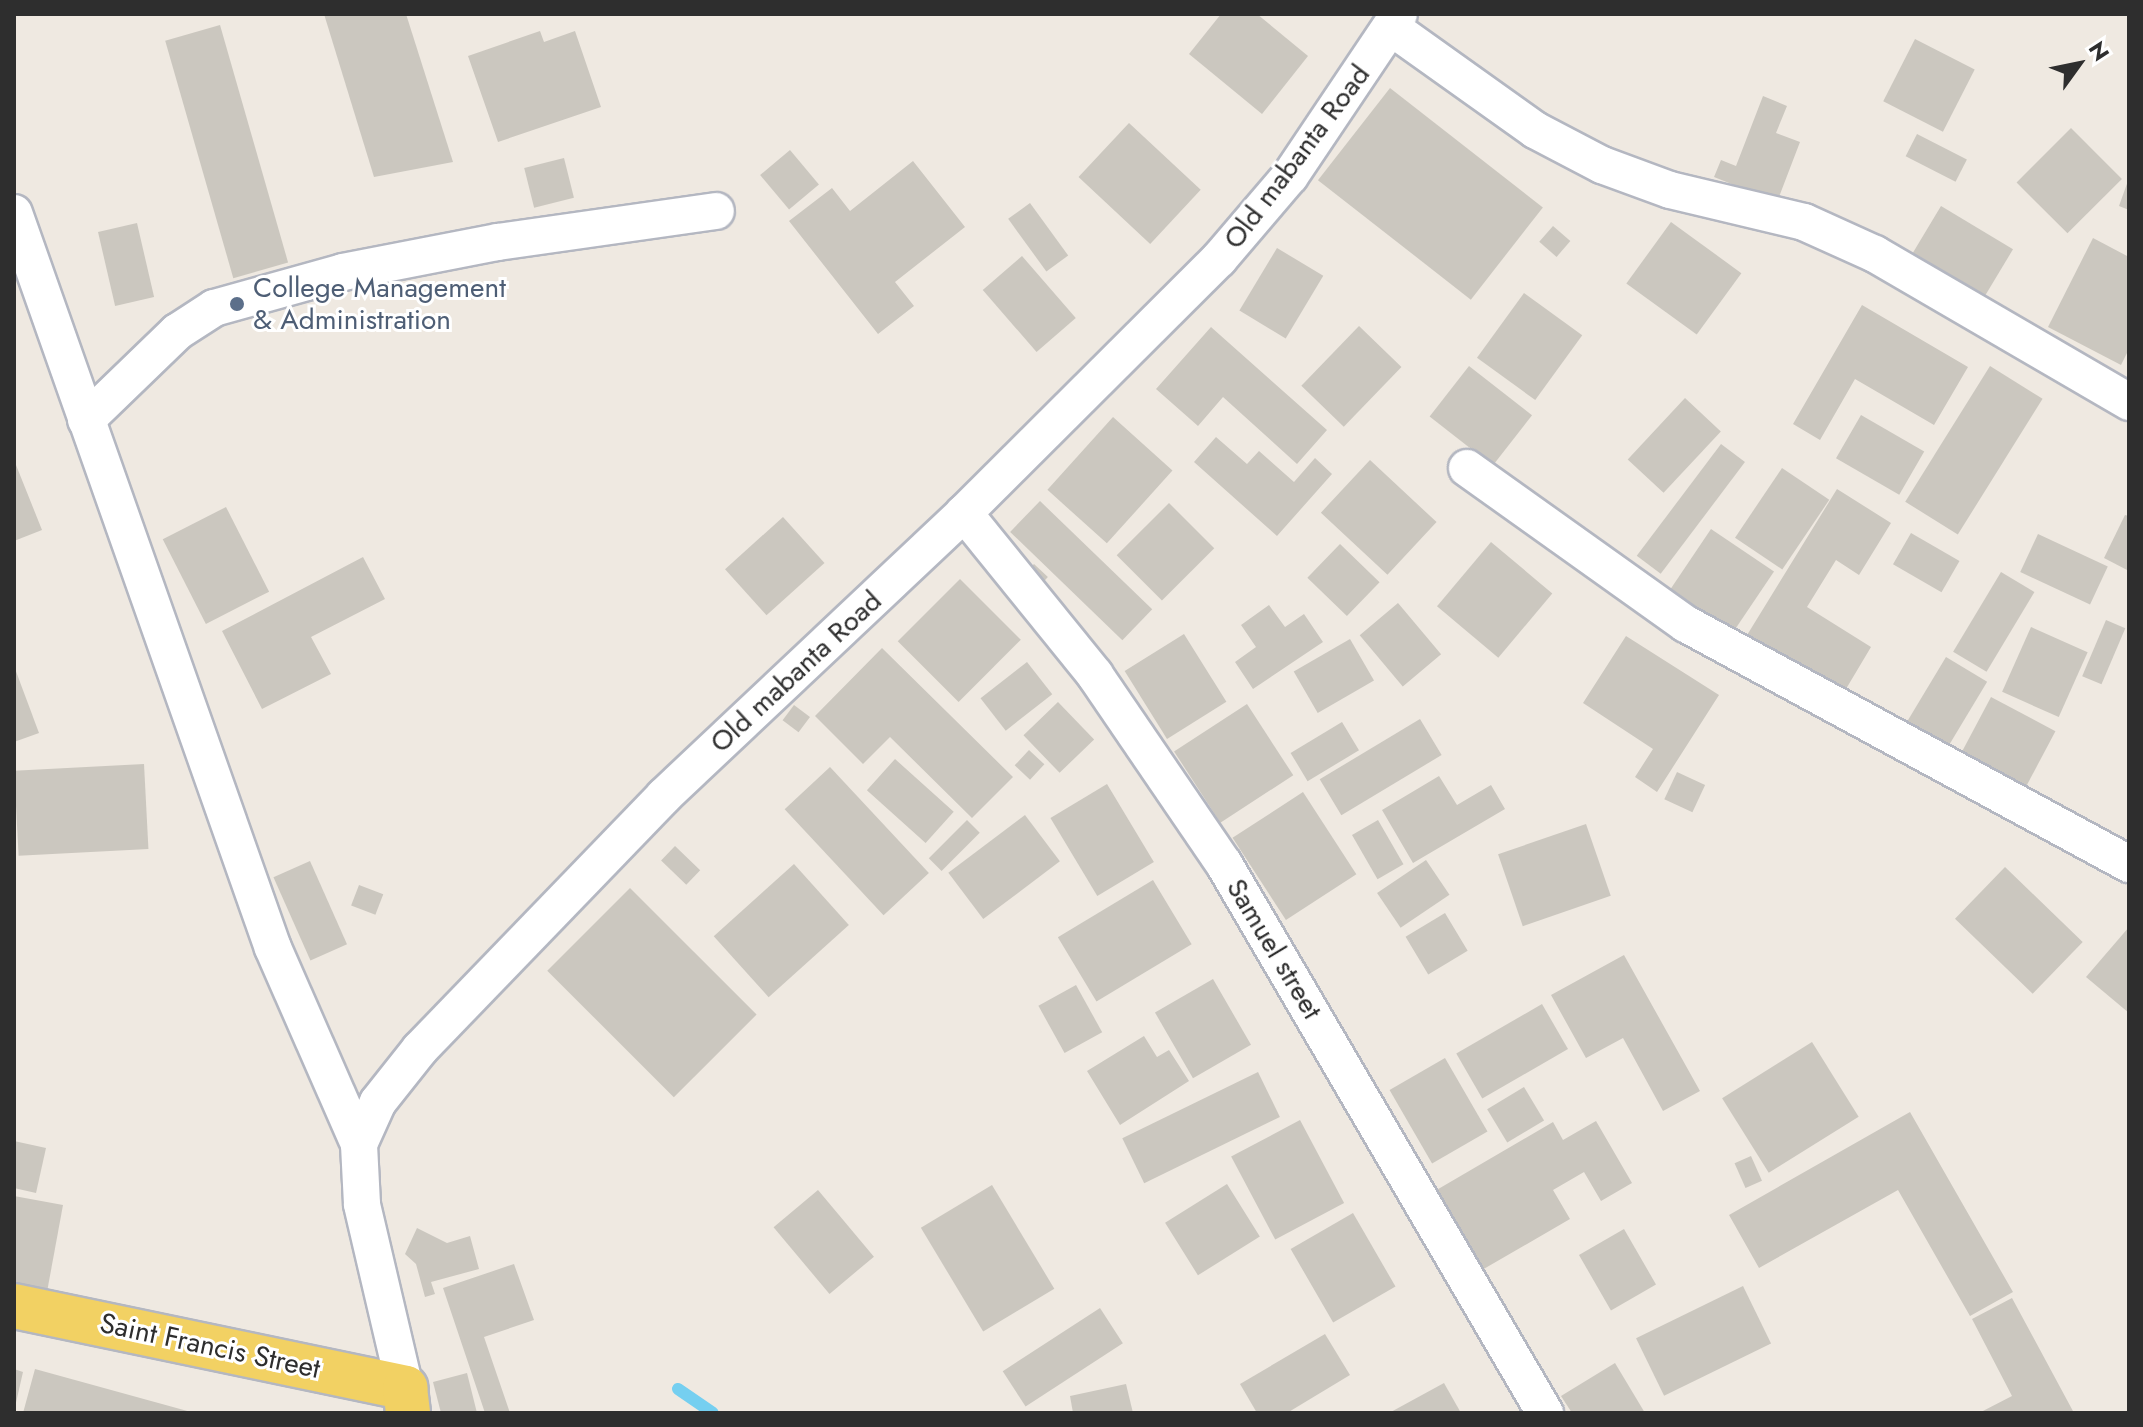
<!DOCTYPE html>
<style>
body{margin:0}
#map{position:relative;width:2143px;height:1427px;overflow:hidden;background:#efe9e1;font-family:Jost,sans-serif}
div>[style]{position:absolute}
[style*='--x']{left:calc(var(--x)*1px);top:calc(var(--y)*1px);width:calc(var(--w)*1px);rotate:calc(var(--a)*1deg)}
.stream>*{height:12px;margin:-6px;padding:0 6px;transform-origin:6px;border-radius:6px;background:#75cff0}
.building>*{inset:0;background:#cbc7bf;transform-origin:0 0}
.roads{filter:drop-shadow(2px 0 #b4b7c1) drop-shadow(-2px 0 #b4b7c1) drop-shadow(0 2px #b4b7c1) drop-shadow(0 -2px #b4b7c1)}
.street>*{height:36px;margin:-18px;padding:0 18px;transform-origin:18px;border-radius:18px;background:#fff}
.primary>*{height:44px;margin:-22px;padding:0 22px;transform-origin:22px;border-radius:22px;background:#f2d163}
.dots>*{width:22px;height:22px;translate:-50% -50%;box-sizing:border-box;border:4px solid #fff;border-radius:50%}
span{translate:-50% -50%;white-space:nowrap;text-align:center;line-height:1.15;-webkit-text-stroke:6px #fff;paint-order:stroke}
.street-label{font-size:28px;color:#2e2e2e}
.service-label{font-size:28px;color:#4e5e75}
.left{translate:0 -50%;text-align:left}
.frame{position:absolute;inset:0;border:16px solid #2e2e2e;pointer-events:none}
.north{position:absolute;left:2039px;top:24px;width:80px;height:80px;-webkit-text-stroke:6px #fff;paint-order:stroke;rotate:57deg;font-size:22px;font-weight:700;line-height:32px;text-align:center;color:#2e2e2e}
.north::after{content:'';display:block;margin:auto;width:28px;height:36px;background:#2e2e2e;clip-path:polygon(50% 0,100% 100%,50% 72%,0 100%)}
</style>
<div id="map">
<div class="stream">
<div style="--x:678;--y:1389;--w:42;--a:34.4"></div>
</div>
<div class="building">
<div style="clip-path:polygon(324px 14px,406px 14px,453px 162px,374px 177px)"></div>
<div style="clip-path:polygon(1221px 14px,1257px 14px,1308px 56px,1262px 114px,1189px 54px)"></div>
<div style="left:220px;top:25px;width:247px;height:57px;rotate:74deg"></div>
<div style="clip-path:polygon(540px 31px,544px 42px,575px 31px,601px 107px,498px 142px,468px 56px)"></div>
<div style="left:1915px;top:39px;width:67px;height:70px;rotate:27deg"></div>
<div style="left:1390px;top:88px;width:194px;height:117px;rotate:38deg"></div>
<div style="clip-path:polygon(1763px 96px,1787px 106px,1776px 133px,1800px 142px,1777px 202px,1714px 177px,1721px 160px,1736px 166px)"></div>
<div style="left:1129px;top:123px;width:98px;height:74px;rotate:43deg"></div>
<div style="left:2071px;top:128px;width:72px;height:77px;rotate:45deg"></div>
<div style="left:1917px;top:134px;width:56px;height:25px;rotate:27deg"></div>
<div style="left:790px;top:150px;width:45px;height:39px;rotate:50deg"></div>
<div style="left:564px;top:158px;width:41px;height:41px;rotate:76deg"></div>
<div style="clip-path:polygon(913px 161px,965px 227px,895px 282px,914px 306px,878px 334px,789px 221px,832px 188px,850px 211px)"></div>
<div style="clip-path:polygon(2129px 178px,2129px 210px,2119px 206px)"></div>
<div style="left:1030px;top:203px;width:65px;height:27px;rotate:54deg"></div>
<div style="left:1941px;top:206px;width:84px;height:61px;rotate:31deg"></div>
<div style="left:1671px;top:222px;width:87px;height:76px;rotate:36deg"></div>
<div style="left:137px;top:223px;width:76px;height:40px;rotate:77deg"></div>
<div style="left:1553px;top:226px;width:23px;height:21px;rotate:41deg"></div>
<div style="clip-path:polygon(2093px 238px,2129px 257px,2129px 349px,2121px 365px,2048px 327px)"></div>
<div style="left:1277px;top:248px;width:54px;height:73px;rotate:31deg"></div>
<div style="left:1022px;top:256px;width:82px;height:52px;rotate:49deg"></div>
<div style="left:1524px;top:293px;width:72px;height:80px;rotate:36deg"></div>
<div style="clip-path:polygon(1862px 305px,1968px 367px,1934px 425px,1855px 379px,1820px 440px,1793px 424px)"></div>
<div style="left:1359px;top:326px;width:59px;height:83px;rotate:44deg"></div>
<div style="clip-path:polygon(1211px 327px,1327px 430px,1297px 464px,1223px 397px,1198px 426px,1156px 389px)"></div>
<div style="left:1469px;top:366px;width:80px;height:64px;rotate:38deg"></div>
<div style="left:1990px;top:366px;width:62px;height:160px;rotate:32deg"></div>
<div style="left:1685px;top:398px;width:49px;height:84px;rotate:43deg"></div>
<div style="left:1861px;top:415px;width:73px;height:50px;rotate:30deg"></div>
<div style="left:1113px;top:417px;width:80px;height:98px;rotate:42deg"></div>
<div style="clip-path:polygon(1216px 437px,1247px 464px,1259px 451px,1294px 482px,1315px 458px,1332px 474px,1277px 536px,1194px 462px)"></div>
<div style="left:1721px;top:444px;width:30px;height:140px;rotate:37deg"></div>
<div style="clip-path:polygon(14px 460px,42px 530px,14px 541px)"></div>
<div style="left:1370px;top:460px;width:91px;height:72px;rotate:43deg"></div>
<div style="left:1782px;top:468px;width:57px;height:84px;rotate:34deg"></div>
<div style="clip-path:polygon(1837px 489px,1891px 523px,1859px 575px,1836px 560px,1807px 607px,1871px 647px,1840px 699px,1744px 640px)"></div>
<div style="left:1040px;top:501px;width:156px;height:43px;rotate:44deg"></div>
<div style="left:1169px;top:503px;width:64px;height:74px;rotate:45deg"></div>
<div style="left:226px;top:507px;width:95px;height:71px;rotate:63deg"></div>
<div style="clip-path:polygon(2125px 515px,2129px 516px,2129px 571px,2104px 558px)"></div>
<div style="left:783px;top:517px;width:62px;height:78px;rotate:48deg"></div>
<div style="left:1711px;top:529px;width:76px;height:78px;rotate:34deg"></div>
<div style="left:1911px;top:533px;width:56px;height:36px;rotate:30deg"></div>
<div style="left:2038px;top:534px;width:77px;height:42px;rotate:25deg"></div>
<div style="left:1491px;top:542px;width:80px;height:84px;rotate:40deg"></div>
<div style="left:1340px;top:544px;width:55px;height:47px;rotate:44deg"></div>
<div style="clip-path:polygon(363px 557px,385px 599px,311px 637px,331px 674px,262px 709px,222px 631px)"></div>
<div style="left:1034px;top:564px;width:19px;height:14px;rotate:43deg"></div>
<div style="left:2001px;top:572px;width:39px;height:93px;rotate:31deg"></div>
<div style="left:960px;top:579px;width:86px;height:88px;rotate:45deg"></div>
<div style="left:1398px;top:603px;width:67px;height:50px;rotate:50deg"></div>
<div style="clip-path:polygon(1269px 605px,1285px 627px,1304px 614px,1323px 642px,1253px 689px,1235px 662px,1256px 647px,1241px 625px)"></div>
<div style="left:2106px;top:620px;width:21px;height:61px;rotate:23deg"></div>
<div style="left:2031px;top:627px;width:62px;height:71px;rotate:24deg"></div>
<div style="left:1184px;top:634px;width:80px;height:70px;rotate:58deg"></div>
<div style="clip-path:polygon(1626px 636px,1719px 695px,1657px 792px,1635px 777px,1653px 749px,1583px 703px)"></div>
<div style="left:1350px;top:639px;width:48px;height:65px;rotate:60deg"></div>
<div style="clip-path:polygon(882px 648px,1013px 777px,972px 818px,890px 737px,863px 764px,815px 716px)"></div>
<div style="left:1946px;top:657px;width:48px;height:78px;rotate:31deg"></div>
<div style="left:1027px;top:662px;width:41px;height:59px;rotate:52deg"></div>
<div style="clip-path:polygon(14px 666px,39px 733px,14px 742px)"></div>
<div style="left:1991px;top:697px;width:73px;height:65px;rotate:28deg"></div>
<div style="left:1058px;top:702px;width:52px;height:48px;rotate:46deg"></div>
<div style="left:1247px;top:704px;width:85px;height:87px;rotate:57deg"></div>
<div style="left:794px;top:705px;width:20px;height:19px;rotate:37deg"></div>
<div style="left:1420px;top:719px;width:42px;height:117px;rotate:59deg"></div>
<div style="left:1342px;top:722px;width:33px;height:60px;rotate:59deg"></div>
<div style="left:1029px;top:750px;width:21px;height:21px;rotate:43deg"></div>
<div style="left:895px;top:759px;width:79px;height:42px;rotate:42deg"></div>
<div style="left:144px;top:764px;width:85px;height:130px;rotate:87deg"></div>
<div style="left:830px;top:767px;width:145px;height:62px;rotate:47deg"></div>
<div style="left:1677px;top:772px;width:31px;height:30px;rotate:25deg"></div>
<div style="clip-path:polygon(1439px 776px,1457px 805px,1491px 785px,1505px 809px,1413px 863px,1382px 810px)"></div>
<div style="left:1107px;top:784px;width:91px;height:66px;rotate:59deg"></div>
<div style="left:1303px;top:792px;width:98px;height:84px;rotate:57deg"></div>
<div style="left:1025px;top:815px;width:58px;height:96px;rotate:53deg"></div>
<div style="left:967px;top:820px;width:18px;height:54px;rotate:45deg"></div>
<div style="left:1378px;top:820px;width:51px;height:30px;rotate:60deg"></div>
<div style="left:1586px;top:824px;width:76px;height:93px;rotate:71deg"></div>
<div style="left:675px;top:846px;width:35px;height:20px;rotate:44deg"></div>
<div style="left:1426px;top:860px;width:42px;height:59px;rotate:56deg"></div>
<div style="left:310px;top:861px;width:91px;height:40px;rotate:66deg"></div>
<div style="left:794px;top:864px;width:82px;height:108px;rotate:48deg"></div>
<div style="left:2005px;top:867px;width:108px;height:72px;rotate:44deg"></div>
<div style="left:1153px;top:880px;width:75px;height:111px;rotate:59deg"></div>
<div style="left:359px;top:885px;width:26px;height:22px;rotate:21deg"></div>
<div style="left:630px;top:888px;width:179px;height:117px;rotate:45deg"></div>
<div style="left:1445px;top:913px;width:44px;height:46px;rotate:59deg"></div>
<div style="clip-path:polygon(2129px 927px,2129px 1013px,2086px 977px)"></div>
<div style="clip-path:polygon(1624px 955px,1700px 1091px,1663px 1111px,1623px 1038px,1586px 1058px,1551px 995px)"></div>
<div style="left:1213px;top:979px;width:76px;height:67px;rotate:60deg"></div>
<div style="left:1076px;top:985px;width:54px;height:43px;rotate:61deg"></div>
<div style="left:1542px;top:1004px;width:52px;height:99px;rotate:60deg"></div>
<div style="clip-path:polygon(1144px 1036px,1157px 1057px,1169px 1050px,1189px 1081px,1120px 1125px,1087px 1071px)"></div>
<div style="left:1812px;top:1042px;width:88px;height:106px;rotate:58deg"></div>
<div style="left:1445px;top:1058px;width:85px;height:64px;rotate:60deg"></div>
<div style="left:1258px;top:1072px;width:50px;height:151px;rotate:64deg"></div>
<div style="left:1524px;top:1087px;width:39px;height:43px;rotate:59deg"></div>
<div style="clip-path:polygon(1910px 1112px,2013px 1292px,1970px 1316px,1898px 1190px,1759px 1268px,1729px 1215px)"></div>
<div style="left:1300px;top:1120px;width:94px;height:78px;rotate:62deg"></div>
<div style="clip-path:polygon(1596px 1121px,1632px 1183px,1601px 1201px,1584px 1172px,1553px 1190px,1570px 1219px,1475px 1274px,1428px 1195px,1553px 1122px,1563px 1140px)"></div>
<div style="clip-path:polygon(14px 1141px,46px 1148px,36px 1193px,14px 1188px)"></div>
<div style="left:1751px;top:1156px;width:27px;height:18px;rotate:66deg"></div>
<div style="left:1227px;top:1184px;width:62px;height:73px;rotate:58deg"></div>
<div style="left:992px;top:1185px;width:121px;height:83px;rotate:59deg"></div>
<div style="left:818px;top:1190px;width:87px;height:58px;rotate:50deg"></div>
<div style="clip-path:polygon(14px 1196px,63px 1205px,47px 1292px,14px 1286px)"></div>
<div style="left:1353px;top:1213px;width:85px;height:72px;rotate:60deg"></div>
<div style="clip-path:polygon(417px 1228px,447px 1243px,470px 1236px,479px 1269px,431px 1282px,435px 1294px,425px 1297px,416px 1264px,405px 1254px)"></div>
<div style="left:1624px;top:1229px;width:64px;height:52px;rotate:60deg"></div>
<div style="clip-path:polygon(514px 1264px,534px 1320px,484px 1337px,510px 1413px,485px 1413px,443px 1288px)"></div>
<div style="left:1743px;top:1286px;width:64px;height:119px;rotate:64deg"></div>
<div style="clip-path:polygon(2012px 1298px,2074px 1413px,1979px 1413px,2012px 1396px,1972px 1319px)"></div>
<div style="left:1100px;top:1308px;width:42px;height:116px;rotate:57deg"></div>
<div style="clip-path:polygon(1325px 1334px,1350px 1375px,1287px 1413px,1257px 1413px,1240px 1384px)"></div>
<div style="clip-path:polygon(1615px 1363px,1645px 1413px,1572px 1413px,1561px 1396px)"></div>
<div style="clip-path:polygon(14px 1369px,23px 1372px,15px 1407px,14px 1406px)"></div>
<div style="clip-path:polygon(35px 1369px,191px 1412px,191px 1413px,23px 1413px)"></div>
<div style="clip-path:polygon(467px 1373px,477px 1413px,441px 1413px,433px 1382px)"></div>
<div style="clip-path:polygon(1444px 1383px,1461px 1413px,1389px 1413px)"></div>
<div style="clip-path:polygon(1126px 1384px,1133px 1413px,1073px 1413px,1070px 1396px)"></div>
</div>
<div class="roads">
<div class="street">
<div style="--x:1392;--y:28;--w:176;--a:35.5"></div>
<div style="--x:1535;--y:130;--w:76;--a:27.6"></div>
<div style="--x:1602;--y:165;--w:72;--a:20.2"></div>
<div style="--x:1670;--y:190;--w:138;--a:13.4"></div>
<div style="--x:1804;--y:222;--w:78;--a:24.3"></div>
<div style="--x:1875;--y:254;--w:294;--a:30.2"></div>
<div style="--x:14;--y:213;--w:779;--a:70.59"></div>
<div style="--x:273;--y:948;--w:214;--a:66.3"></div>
<div style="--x:86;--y:420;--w:127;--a:-44"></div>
<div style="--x:177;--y:332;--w:44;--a:-33"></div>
<div style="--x:214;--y:308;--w:134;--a:-15.6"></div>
<div style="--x:343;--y:272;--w:158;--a:-11"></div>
<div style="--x:498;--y:242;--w:220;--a:-8.1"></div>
<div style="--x:1467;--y:468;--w:269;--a:35.5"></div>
<div style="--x:1686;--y:624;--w:504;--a:28.45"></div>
<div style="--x:964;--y:513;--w:208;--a:51"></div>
<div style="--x:1095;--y:675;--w:229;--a:55.7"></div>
<div style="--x:1224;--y:864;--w:636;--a:59.69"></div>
<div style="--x:405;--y:1388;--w:189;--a:-103.2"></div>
<div style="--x:362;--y:1204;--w:60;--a:-92.9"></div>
<div style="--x:359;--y:1144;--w:46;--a:-65.7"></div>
<div style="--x:378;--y:1102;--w:68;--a:-51.6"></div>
<div style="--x:420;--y:1049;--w:351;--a:-46"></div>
<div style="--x:664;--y:796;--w:412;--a:-43.3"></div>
<div style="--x:964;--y:513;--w:360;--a:-44.9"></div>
<div style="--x:1219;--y:259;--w:109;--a:-49.5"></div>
<div style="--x:1290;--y:176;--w:195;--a:-56.1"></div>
</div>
<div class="primary">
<div style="--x:14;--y:1306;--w:400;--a:11.8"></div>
<div style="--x:405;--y:1388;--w:25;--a:83"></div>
</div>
</div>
<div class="dots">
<div style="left:237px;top:304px;background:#5c6f8a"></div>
</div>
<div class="street-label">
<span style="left:1297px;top:157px;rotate:-53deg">Old mabanta Road</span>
<span style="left:796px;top:672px;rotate:-43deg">Old mabanta Road</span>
<span style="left:1274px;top:949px;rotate:59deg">Samuel street</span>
<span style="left:210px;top:1346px;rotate:12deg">Saint Francis Street</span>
</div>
<div class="service-label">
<span class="left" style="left:253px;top:304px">College Management<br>&amp; Administration</span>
</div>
<div class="frame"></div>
<div class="north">N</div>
</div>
